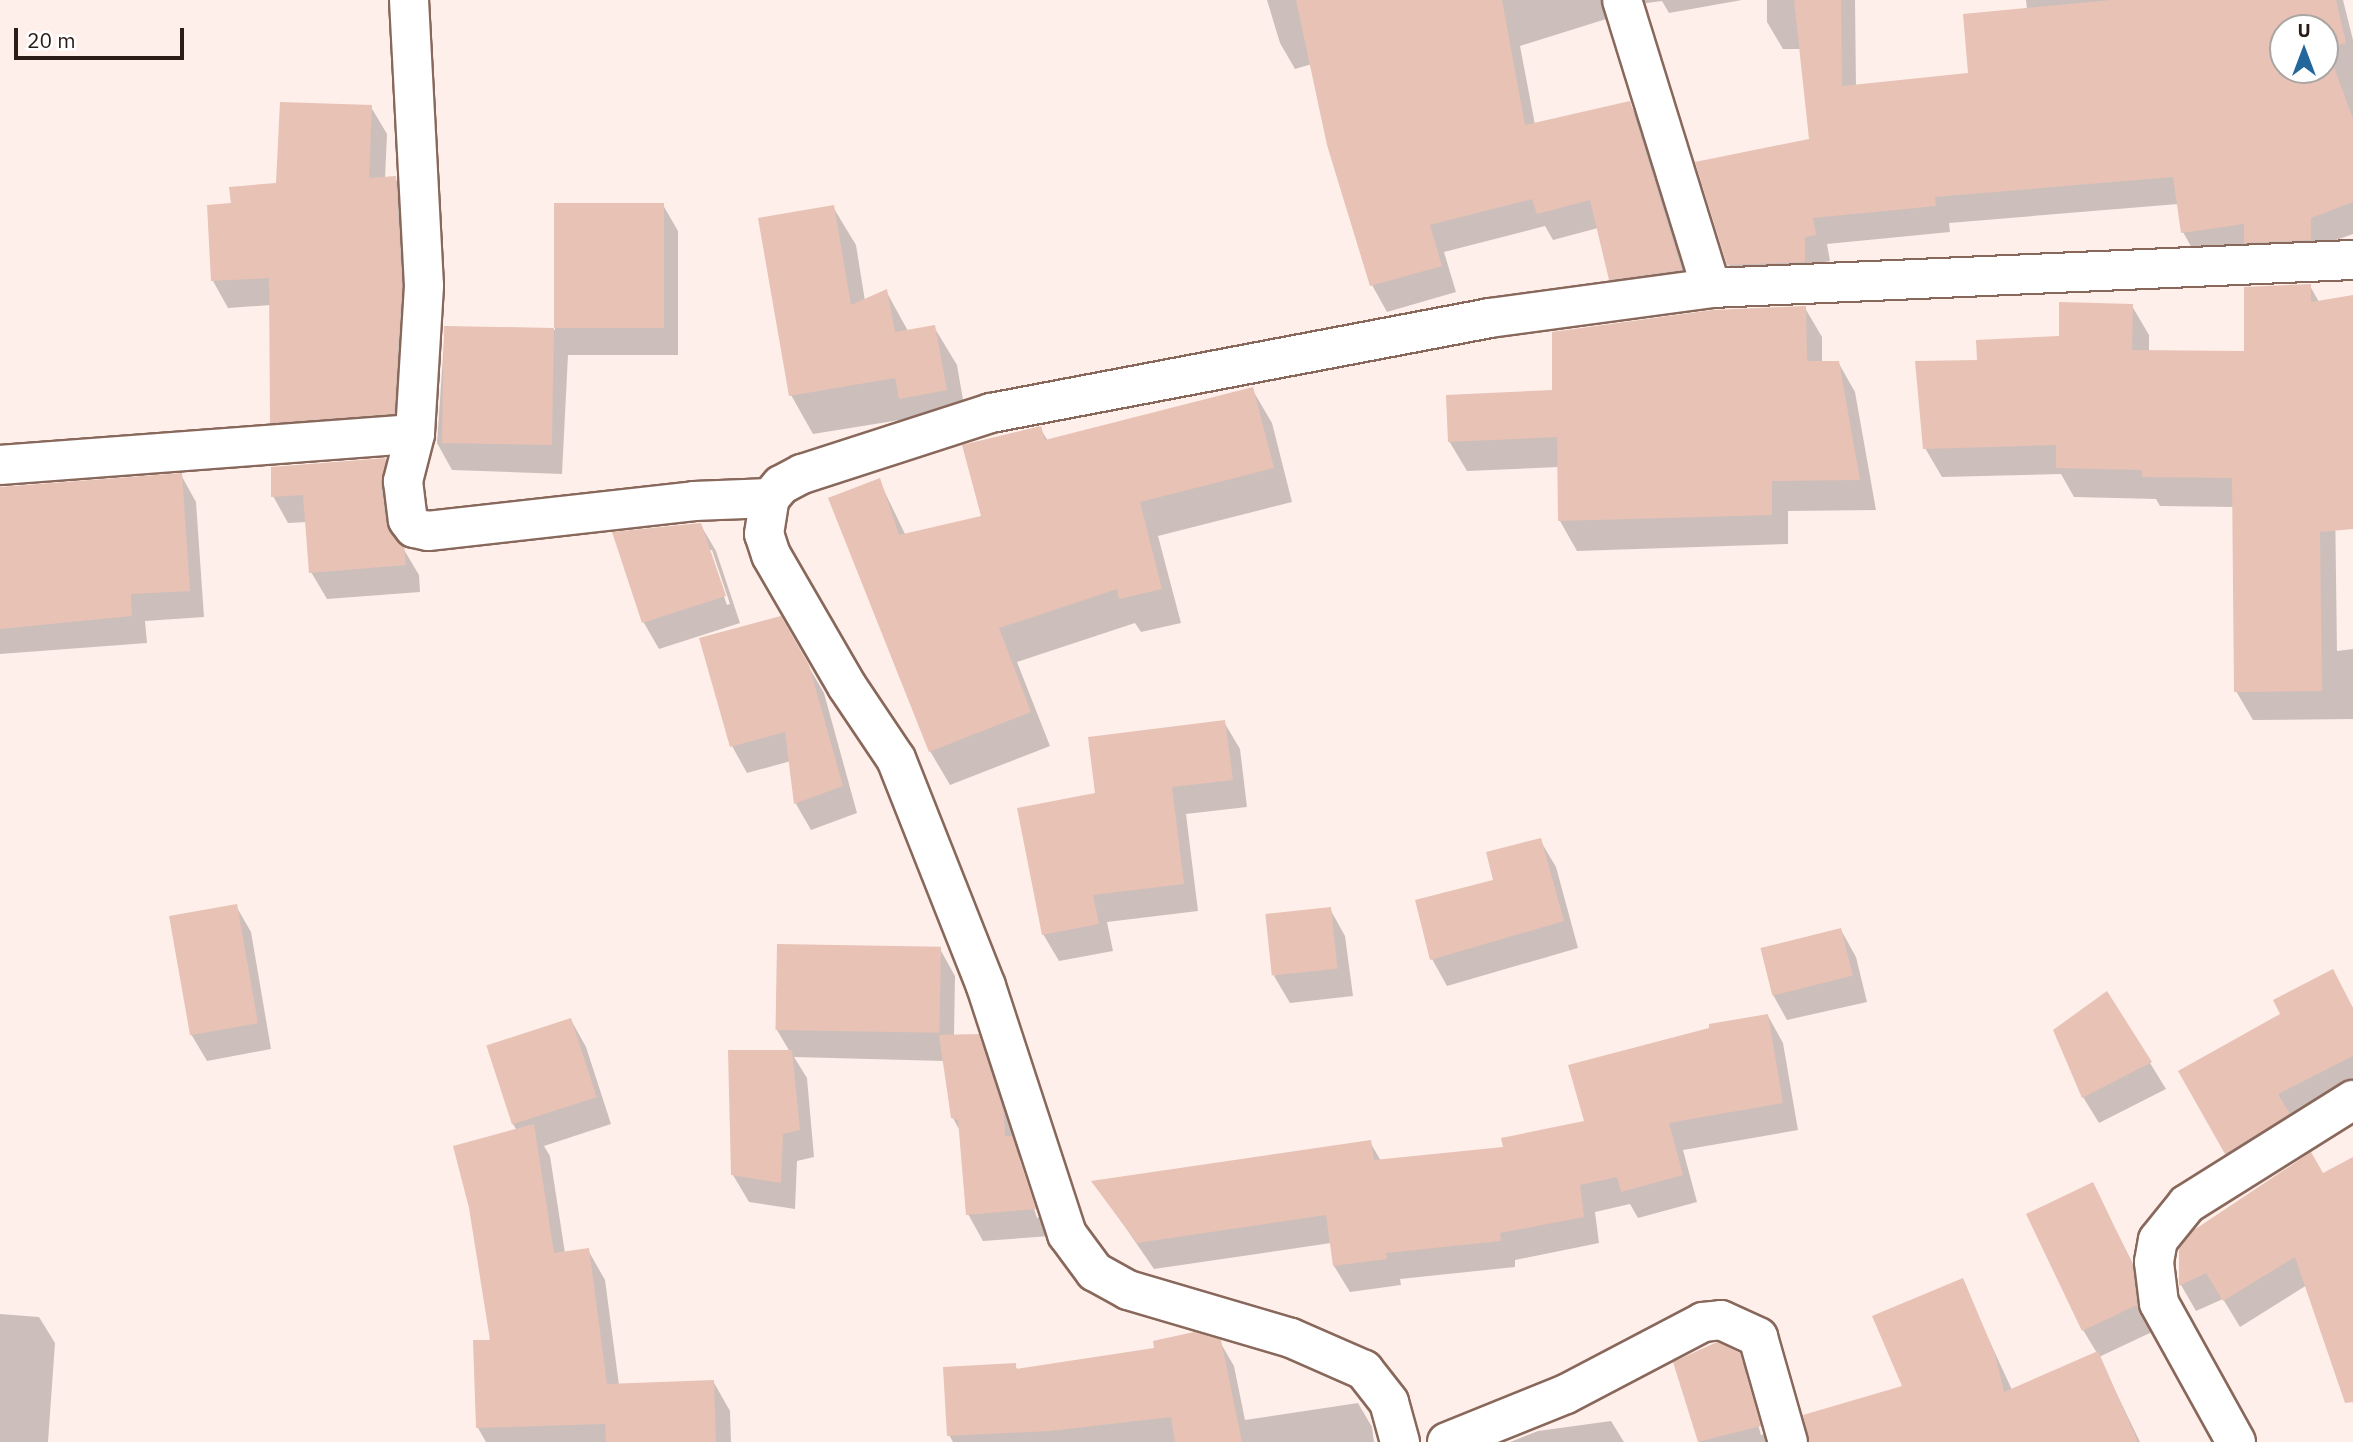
<!DOCTYPE html>
<style>
body{margin:0}
#map{position:relative;width:2353px;height:1442px;overflow:hidden;background:#ffefea;font-family:"IBM Plex Sans",sans-serif}
div>[style]{position:absolute}
[style*='--x']{left:calc(var(--x)*1px);top:calc(var(--y)*1px);width:calc(var(--w)*1px);rotate:calc(var(--a)*1deg)}
.shadow>*{inset:0;background:#0003}
.building>*{inset:0;background:#e7c2b5;transform-origin:0 0}
.roads{filter:drop-shadow(2px 0 #89685c) drop-shadow(-2px 0 #89685c) drop-shadow(0 2px #89685c) drop-shadow(0 -2px #89685c)}
.street>*{height:38px;margin:-19px;padding:0 19px;transform-origin:19px;border-radius:19px;background:#fff}
span{translate:-50% -50%;white-space:nowrap;text-align:center;line-height:1.15;-webkit-text-stroke:5px #fff;paint-order:stroke}
.north{position:absolute;left:2269px;top:14px;width:70px;height:70px;box-sizing:border-box;background:#fff;border:2px solid #aaa5a3;border-radius:50%;rotate:0deg;font-size:19px;font-weight:700;line-height:28px;text-align:center;color:#2a1d18}
.north::after{content:'';display:block;margin:auto;width:24px;height:32px;background:#22669b;clip-path:polygon(50% 0,100% 100%,50% 72%,0 100%)}
.scale{position:absolute;left:14px;top:28px;width:170px;height:32px;box-sizing:border-box;border:4px solid #2a1d18;border-top:0;padding-left:9px;font-size:21px;line-height:24px;white-space:nowrap;color:#2a1d18;-webkit-text-stroke:5px #fff;paint-order:stroke}
</style>
<div id="map">
<div class="shadow">
<div style="clip-path:polygon(1267px 0,1742px 0,1669px 13px,1662px 1px,1632px 5px,1619px 15px,1520px 46px,1535px 125px,1629px 103px,1645px 130px,1696px 296px,1626px 306px,1610px 279px,1598px 228px,1553px 240px,1545px 226px,1444px 252px,1456px 292px,1387px 312px,1372px 285px,1312px 64px,1295px 69px,1280px 43px)"></div>
<div style="clip-path:polygon(evenodd,1767px 0,1855px 0,1856px 86px,1970px 74px,2027px 10px,2026px 0,2343px 0,2353px 40px,2353px 234px,2325px 244px,2198px 259px,2183px 232px,2178px 204px,1949px 223px,1950px 232px,1827px 244px,1830px 261px,1819px 263px,1819px 288px,1744px 291px,1729px 265px,1811px 140px,1801px 49px,1783px 49px,1767px 22px,1767px 0,2283px 28px,2325px 28px,2325px 70px,2283px 70px,2283px 28px)"></div>
<div style="clip-path:polygon(371px 107px,387px 134px,385px 179px,395px 178px,411px 205px,409px 440px,288px 449px,272px 422px,271px 305px,228px 308px,213px 281px,208px 206px,233px 204px,278px 185px)"></div>
<div style="clip-path:polygon(555px 205px,663px 205px,678px 231px,678px 355px,568px 355px,562px 474px,452px 470px,437px 443px,445px 327px,555px 330px)"></div>
<div style="clip-path:polygon(833px 207px,856px 245px,865px 301px,886px 291px,908px 331px,934px 327px,957px 365px,968px 429px,923px 437px,912px 418px,813px 434px,791px 395px)"></div>
<div style="clip-path:polygon(2310px 286px,2319px 302px,2353px 296px,2353px 423px,2335px 498px,2337px 651px,2353px 649px,2353px 719px,2253px 720px,2236px 691px,2234px 507px,2160px 506px,2156px 499px,2074px 497px,2061px 474px,1942px 477px,1925px 448px,1978px 362px,2060px 338px,2132px 306px,2149px 335px,2149px 352px,2245px 353px)"></div>
<div style="clip-path:polygon(1805px 308px,1822px 337px,1822px 363px,1838px 362px,1855px 392px,1876px 510px,1788px 511px,1788px 544px,1577px 551px,1560px 521px,1559px 467px,1467px 471px,1449px 441px,1554px 392px)"></div>
<div style="clip-path:polygon(1252px 389px,1272px 423px,1292px 502px,1158px 536px,1181px 623px,1141px 632px,1135px 623px,1017px 662px,1050px 746px,950px 785px,930px 751px,879px 480px,906px 536px,983px 517px,1040px 428px,1048px 441px)"></div>
<div style="clip-path:polygon(385px 460px,401px 486px,396px 511px,400px 543px,419px 575px,420px 592px,327px 599px,311px 572px,307px 522px,288px 523px,273px 496px)"></div>
<div style="clip-path:polygon(181px 475px,196px 502px,204px 617px,145px 621px,147px 643px,0 654px,0 488px)"></div>
<div style="clip-path:polygon(evenodd,700px 524px,716px 551px,740px 623px,659px 649px,644px 623px,614px 534px,700px 524px,708px 550px,712px 550px,730px 604px,727px 605px,708px 550px)"></div>
<div style="clip-path:polygon(780px 618px,824px 693px,857px 813px,811px 830px,796px 804px,791px 761px,747px 773px,732px 746px)"></div>
<div style="clip-path:polygon(1224px 722px,1240px 749px,1247px 807px,1186px 814px,1198px 911px,1107px 922px,1113px 951px,1059px 961px,1043px 934px)"></div>
<div style="clip-path:polygon(1540px 840px,1556px 867px,1578px 948px,1447px 986px,1432px 959px,1496px 881px)"></div>
<div style="clip-path:polygon(236px 906px,251px 932px,271px 1049px,207px 1061px,191px 1034px)"></div>
<div style="clip-path:polygon(1330px 909px,1345px 936px,1353px 996px,1290px 1003px,1274px 976px)"></div>
<div style="clip-path:polygon(1841px 930px,1856px 957px,1867px 1002px,1787px 1020px,1772px 993px)"></div>
<div style="clip-path:polygon(evenodd,940px 949px,955px 976px,954px 1036px,978px 1036px,993px 1063px,1050px 1236px,983px 1241px,968px 1214px,960px 1131px,953px 1118px,944px 1061px,794px 1057px,807px 1078px,814px 1157px,797px 1161px,795px 1209px,749px 1202px,733px 1175px,790px 1052px,777px 1030px,940px 949px,1017px 1156px,1022px 1162px,1040px 1217px,1037px 1218px,1017px 1156px)"></div>
<div style="clip-path:polygon(2333px 972px,2353px 1008px,2353px 1090px,2242px 1180px,2180px 1072px,2282px 1015px)"></div>
<div style="clip-path:polygon(2107px 993px,2166px 1089px,2099px 1123px,2083px 1097px)"></div>
<div style="clip-path:polygon(1768px 1016px,1783px 1043px,1798px 1130px,1683px 1150px,1697px 1202px,1638px 1218px,1630px 1204px,1595px 1212px,1599px 1243px,1515px 1260px,1515px 1267px,1400px 1279px,1401px 1285px,1350px 1292px,1334px 1266px,1331px 1243px,1154px 1269px,1094px 1182px,1370px 1142px,1381px 1161px,1505px 1149px,1586px 1123px)"></div>
<div style="clip-path:polygon(571px 1020px,586px 1047px,611px 1124px,544px 1146px,550px 1156px,565px 1253px,588px 1250px,605px 1280px,619px 1385px,713px 1381px,730px 1411px,731px 1442px,486px 1442px,478px 1428px,517px 1131px,513px 1124px)"></div>
<div style="clip-path:polygon(2353px 1159px,2353px 1403px,2339px 1378px,2307px 1285px,2240px 1327px,2223px 1299px,2196px 1311px,2181px 1285px,2322px 1175px)"></div>
<div style="clip-path:polygon(2092px 1184px,2147px 1291px,2152px 1332px,2099px 1357px,2140px 1442px,1810px 1442px,1904px 1387px,1962px 1281px,2012px 1390px,2097px 1353px,2083px 1330px)"></div>
<div style="clip-path:polygon(0 1314px,39px 1317px,55px 1343px,48px 1442px,0 1442px)"></div>
<div style="clip-path:polygon(1220px 1342px,1234px 1366px,1245px 1420px,1358px 1403px,1372px 1427px,1374px 1442px,953px 1442px,949px 1435px,1015px 1365px,1018px 1371px)"></div>
<div style="clip-path:polygon(evenodd,1738px 1354px,1754px 1381px,1772px 1442px,1699px 1442px,1675px 1363px,1738px 1354px,1744px 1375px,1748px 1375px,1765px 1434px,1761px 1435px,1744px 1375px)"></div>
<div style="clip-path:polygon(1611px 1421px,1624px 1442px,1510px 1442px,1538px 1431px)"></div>
</div>
<div class="building">
<div style="clip-path:polygon(1296px 0,1502px 0,1525px 125px,1630px 101px,1682px 270px,1609px 280px,1590px 200px,1537px 214px,1532px 199px,1430px 225px,1442px 266px,1370px 286px,1327px 145px)"></div>
<div style="clip-path:polygon(evenodd,1794px 0,1841px 0,1842px 86px,1968px 73px,1963px 14px,2111px 0,2336px 0,2346px 43px,2327px 48px,2353px 119px,2353px 202px,2311px 218px,2311px 240px,2244px 243px,2244px 224px,2181px 233px,2173px 177px,1935px 197px,1936px 206px,1813px 218px,1816px 235px,1805px 237px,1805px 262px,1727px 265px,1695px 162px,1809px 139px,1794px 0,2283px 28px,2325px 28px,2325px 70px,2283px 70px,2283px 28px)"></div>
<div style="clip-path:polygon(280px 102px,372px 105px,369px 178px,396px 176px,402px 286px,394px 414px,270px 423px,269px 278px,211px 281px,207px 205px,231px 203px,229px 187px,276px 183px)"></div>
<div style="left:554px;top:203px;width:110px;height:125px"></div>
<div style="clip-path:polygon(834px 205px,851px 305px,887px 289px,895px 332px,935px 325px,947px 390px,899px 399px,895px 378px,789px 396px,758px 218px)"></div>
<div style="clip-path:polygon(2311px 284px,2311px 302px,2353px 295px,2353px 529px,2320px 532px,2322px 691px,2234px 692px,2232px 478px,2142px 477px,2142px 470px,2056px 468px,2056px 445px,1923px 449px,1915px 361px,1977px 360px,1976px 340px,2059px 336px,2059px 302px,2133px 304px,2132px 350px,2244px 351px,2244px 287px)"></div>
<div style="clip-path:polygon(1806px 306px,1807px 361px,1839px 361px,1860px 480px,1772px 481px,1772px 515px,1558px 521px,1557px 437px,1448px 442px,1446px 395px,1552px 390px,1552px 332px,1713px 310px)"></div>
<div style="left:444px;top:326px;width:110px;height:117px;rotate:1deg"></div>
<div style="clip-path:polygon(1253px 387px,1274px 468px,1140px 502px,1162px 589px,1119px 599px,1117px 589px,999px 628px,1031px 712px,929px 752px,828px 498px,880px 478px,899px 535px,981px 516px,962px 445px,1041px 426px,1045px 440px)"></div>
<div style="clip-path:polygon(386px 458px,381px 483px,386px 523px,404px 546px,406px 565px,309px 573px,303px 495px,271px 497px,271px 467px)"></div>
<div style="clip-path:polygon(182px 473px,190px 591px,131px 594px,132px 616px,0 629px,0 487px)"></div>
<div style="clip-path:polygon(701px 523px,726px 596px,642px 623px,612px 532px)"></div>
<div style="clip-path:polygon(781px 616px,809px 665px,843px 786px,794px 804px,785px 732px,730px 747px,699px 638px)"></div>
<div style="clip-path:polygon(1225px 720px,1233px 780px,1172px 787px,1184px 884px,1093px 895px,1099px 924px,1042px 935px,1017px 808px,1095px 793px,1088px 737px)"></div>
<div style="clip-path:polygon(1541px 838px,1564px 921px,1430px 960px,1415px 900px,1493px 880px,1486px 852px)"></div>
<div style="left:237px;top:904px;width:121px;height:69px;rotate:80deg"></div>
<div style="left:1331px;top:907px;width:62px;height:66px;rotate:84deg"></div>
<div style="left:1841px;top:928px;width:49px;height:83px;rotate:76deg"></div>
<div style="left:777px;top:944px;width:164px;height:86px;rotate:1deg"></div>
<div style="clip-path:polygon(2333px 969px,2353px 1008px,2353px 1056px,2278px 1094px,2290px 1114px,2225px 1154px,2178px 1071px,2280px 1014px,2273px 1000px)"></div>
<div style="clip-path:polygon(2107px 991px,2152px 1062px,2082px 1098px,2053px 1030px)"></div>
<div style="clip-path:polygon(1768px 1014px,1783px 1103px,1669px 1123px,1683px 1175px,1621px 1192px,1617px 1177px,1580px 1185px,1584px 1217px,1500px 1233px,1501px 1241px,1386px 1253px,1387px 1259px,1333px 1266px,1326px 1215px,1137px 1243px,1091px 1181px,1371px 1140px,1374px 1160px,1503px 1147px,1501px 1138px,1584px 1121px,1568px 1065px,1709px 1028px,1709px 1024px)"></div>
<div style="left:571px;top:1018px;width:83px;height:89px;rotate:72deg"></div>
<div style="clip-path:polygon(979px 1034px,1004px 1113px,1005px 1136px,1012px 1136px,1036px 1209px,966px 1215px,958px 1120px,951px 1118px,939px 1035px)"></div>
<div style="clip-path:polygon(728px 1050px,792px 1050px,800px 1130px,783px 1134px,781px 1183px,731px 1175px)"></div>
<div style="clip-path:polygon(534px 1124px,554px 1253px,589px 1248px,607px 1384px,714px 1380px,716px 1442px,606px 1442px,605px 1424px,476px 1428px,473px 1340px,490px 1340px,469px 1208px,453px 1146px)"></div>
<div style="clip-path:polygon(2311px 1152px,2323px 1173px,2353px 1157px,2353px 1402px,2345px 1403px,2295px 1257px,2223px 1301px,2206px 1273px,2179px 1286px,2179px 1249px,2194px 1230px)"></div>
<div style="clip-path:polygon(2093px 1182px,2132px 1263px,2137px 1305px,2082px 1331px,2026px 1214px)"></div>
<div style="clip-path:polygon(1963px 1278px,1995px 1354px,2004px 1392px,2098px 1351px,2138px 1442px,1809px 1442px,1803px 1415px,1902px 1386px,1872px 1316px)"></div>
<div style="clip-path:polygon(1194px 1332px,1221px 1340px,1242px 1442px,1175px 1442px,1171px 1417px,1050px 1431px,947px 1436px,943px 1367px,1016px 1363px,1016px 1369px,1154px 1348px,1153px 1341px)"></div>
<div style="clip-path:polygon(1717px 1342px,1740px 1353px,1761px 1426px,1698px 1442px,1673px 1362px)"></div>
</div>
<div class="roads">
<div class="street">
<div style="--x:409;--y:0;--w:286;--a:87"></div>
<div style="--x:424;--y:286;--w:148;--a:93.5"></div>
<div style="--x:415;--y:434;--w:49;--a:104.3"></div>
<div style="--x:403;--y:481;--w:39;--a:83"></div>
<div style="--x:408;--y:520;--w:10;--a:53"></div>
<div style="--x:414;--y:528;--w:14;--a:12"></div>
<div style="--x:428;--y:531;--w:268;--a:-6.4"></div>
<div style="--x:694;--y:501;--w:76;--a:-2.3"></div>
<div style="--x:1622;--y:0;--w:301;--a:72.8"></div>
<div style="--x:0;--y:465;--w:416;--a:-4.3"></div>
<div style="--x:1400;--y:1442;--w:41;--a:-105.4"></div>
<div style="--x:1389;--y:1402;--w:41;--a:-128"></div>
<div style="--x:1364;--y:1370;--w:80;--a:-156.3"></div>
<div style="--x:1291;--y:1338;--w:170;--a:-163.6"></div>
<div style="--x:1128;--y:1290;--w:38;--a:-151"></div>
<div style="--x:1095;--y:1272;--w:47;--a:-126.4"></div>
<div style="--x:1067;--y:1234;--w:261;--a:-108.1"></div>
<div style="--x:986;--y:986;--w:244;--a:-111.6"></div>
<div style="--x:896;--y:759;--w:88;--a:-123.9"></div>
<div style="--x:847;--y:686;--w:151;--a:-120.1"></div>
<div style="--x:771;--y:555;--w:22;--a:-108"></div>
<div style="--x:764;--y:534;--w:36;--a:-81"></div>
<div style="--x:770;--y:498;--w:17;--a:-50"></div>
<div style="--x:781;--y:485;--w:24;--a:-28"></div>
<div style="--x:802;--y:474;--w:199;--a:-17.9"></div>
<div style="--x:991;--y:413;--w:508;--a:-10.78"></div>
<div style="--x:1490;--y:318;--w:223;--a:-7.7"></div>
<div style="--x:1711;--y:288;--w:643;--a:-2.5"></div>
<div style="--x:1447;--y:1442;--w:128;--a:-22"></div>
<div style="--x:1566;--y:1394;--w:155;--a:-27.7"></div>
<div style="--x:1703;--y:1322;--w:18;--a:-6"></div>
<div style="--x:1721;--y:1320;--w:41;--a:24.7"></div>
<div style="--x:1758;--y:1337;--w:109;--a:74.1"></div>
<div style="--x:2236;--y:1442;--w:159;--a:-119"></div>
<div style="--x:2159;--y:1303;--w:41;--a:-97"></div>
<div style="--x:2154;--y:1262;--w:22;--a:-80"></div>
<div style="--x:2158;--y:1240;--w:46;--a:-51.1"></div>
<div style="--x:2187;--y:1204;--w:196;--a:-32.1"></div>
</div>
</div>
<div class="north">U</div>
<div class="scale">20 m</div>
</div>
